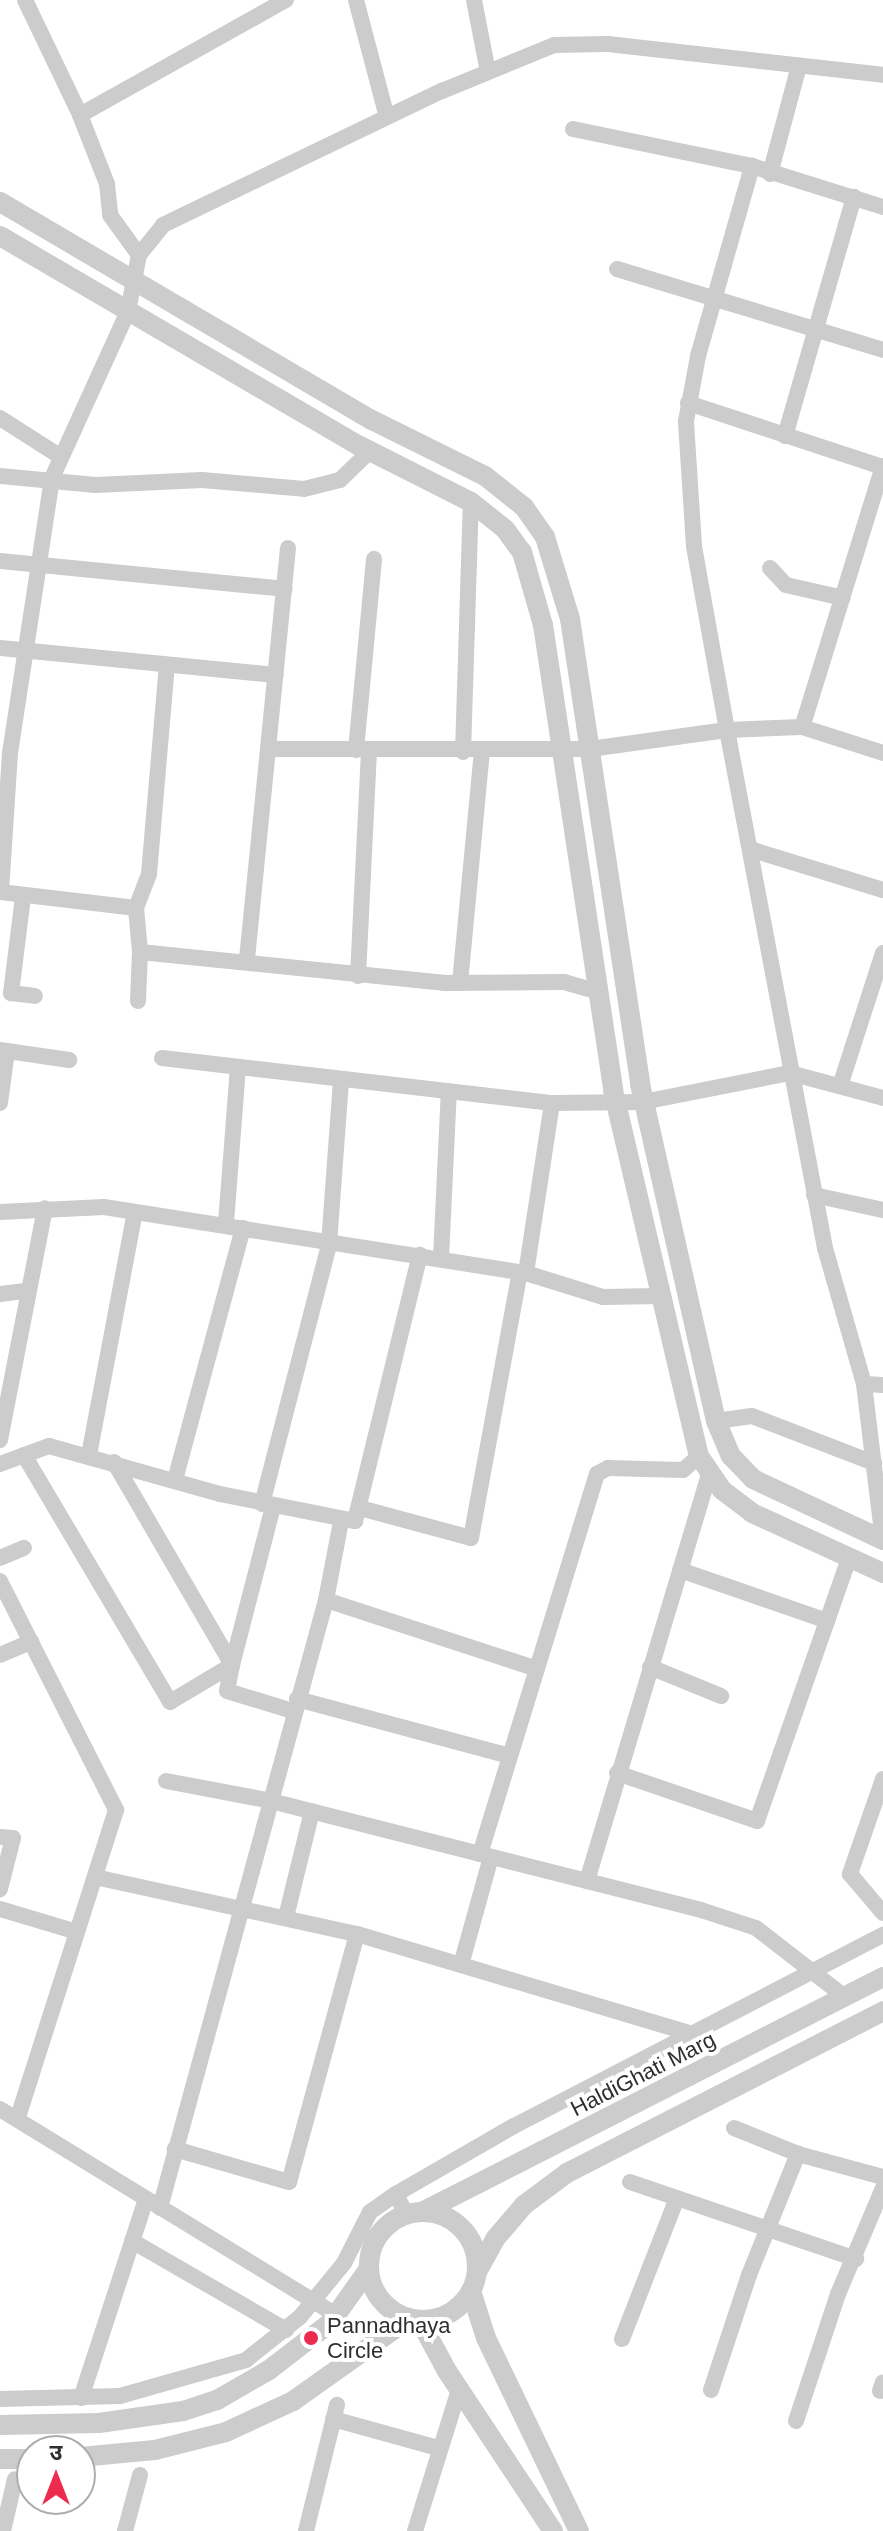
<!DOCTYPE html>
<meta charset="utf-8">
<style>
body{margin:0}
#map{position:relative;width:883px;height:2531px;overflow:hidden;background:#fff;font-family:Arial,"Noto Sans Devanagari",sans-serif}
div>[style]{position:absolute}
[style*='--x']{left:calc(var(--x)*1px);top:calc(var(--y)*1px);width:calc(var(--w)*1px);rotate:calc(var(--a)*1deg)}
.minor>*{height:16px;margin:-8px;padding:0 8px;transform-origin:8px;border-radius:8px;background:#ccc}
.tertiary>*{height:20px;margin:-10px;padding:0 10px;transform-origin:10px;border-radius:10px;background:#ccc}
.tertiary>.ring{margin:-10px;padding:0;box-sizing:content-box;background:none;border:20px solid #ccc;border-radius:50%}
.dots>*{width:22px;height:22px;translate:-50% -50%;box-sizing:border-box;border:4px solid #fff;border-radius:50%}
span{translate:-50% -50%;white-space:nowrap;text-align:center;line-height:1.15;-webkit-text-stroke:8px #fff;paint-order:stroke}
.street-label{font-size:22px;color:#2f2f2f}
.poi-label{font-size:22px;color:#2f2f2f}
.left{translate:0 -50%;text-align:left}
.north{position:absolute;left:16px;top:2435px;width:80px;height:80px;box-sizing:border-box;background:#fff;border:2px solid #acacac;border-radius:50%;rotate:0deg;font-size:22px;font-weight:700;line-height:32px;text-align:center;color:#2f2f2f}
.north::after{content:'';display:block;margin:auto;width:28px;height:36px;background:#ec2b4e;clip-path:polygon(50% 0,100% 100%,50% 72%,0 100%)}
</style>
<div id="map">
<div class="minor">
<div style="--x:25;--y:0;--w:127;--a:64.4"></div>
<div style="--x:80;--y:115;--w:74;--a:68.6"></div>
<div style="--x:107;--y:184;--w:31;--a:84"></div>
<div style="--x:110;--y:215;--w:49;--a:54.1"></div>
<div style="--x:356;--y:0;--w:121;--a:75.2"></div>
<div style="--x:474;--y:0;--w:73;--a:79"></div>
<div style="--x:80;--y:115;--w:236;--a:-29.2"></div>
<div style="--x:573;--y:129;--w:183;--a:11.7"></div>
<div style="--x:752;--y:166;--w:137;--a:17.4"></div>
<div style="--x:770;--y:174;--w:112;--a:-75"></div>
<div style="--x:617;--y:269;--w:278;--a:16.9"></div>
<div style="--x:688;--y:403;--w:205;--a:18.2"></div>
<div style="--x:0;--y:418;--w:72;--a:32.6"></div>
<div style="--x:785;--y:436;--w:249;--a:-73.9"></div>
<div style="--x:883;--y:466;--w:273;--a:107.2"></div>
<div style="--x:802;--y:727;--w:75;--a:177.7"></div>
<div style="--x:727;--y:730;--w:527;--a:79.29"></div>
<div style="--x:825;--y:1248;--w:141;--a:74"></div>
<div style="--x:864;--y:1384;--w:19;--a:3"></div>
<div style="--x:0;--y:476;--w:96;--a:5.4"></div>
<div style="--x:96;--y:485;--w:106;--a:-2.7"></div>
<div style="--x:202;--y:480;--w:102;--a:5"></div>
<div style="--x:304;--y:489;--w:37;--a:-14"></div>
<div style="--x:340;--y:480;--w:42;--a:-44"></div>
<div style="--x:0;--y:561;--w:286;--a:5.6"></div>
<div style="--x:770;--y:568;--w:23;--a:47"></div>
<div style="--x:786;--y:585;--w:58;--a:12.8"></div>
<div style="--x:0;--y:648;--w:277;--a:5.6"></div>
<div style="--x:802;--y:727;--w:85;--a:17.8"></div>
<div style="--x:269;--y:749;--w:321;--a:0"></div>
<div style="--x:590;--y:749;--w:138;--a:-7.9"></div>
<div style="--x:727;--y:730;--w:187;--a:-100.2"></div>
<div style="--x:694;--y:546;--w:125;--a:-93.7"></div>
<div style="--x:686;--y:421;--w:66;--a:-79.5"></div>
<div style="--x:698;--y:356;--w:198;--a:-74.1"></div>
<div style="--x:356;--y:750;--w:192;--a:-84.6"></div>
<div style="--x:463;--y:752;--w:250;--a:-88.2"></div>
<div style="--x:753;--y:850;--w:136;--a:17.1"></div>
<div style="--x:0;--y:892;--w:137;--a:6.7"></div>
<div style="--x:136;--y:908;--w:44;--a:84.8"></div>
<div style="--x:140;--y:952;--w:307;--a:5.8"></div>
<div style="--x:445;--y:983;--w:119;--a:-0.5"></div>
<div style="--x:564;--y:982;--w:36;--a:16"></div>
<div style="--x:1;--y:892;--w:139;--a:-86.3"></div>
<div style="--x:10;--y:753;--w:278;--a:-81.3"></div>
<div style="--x:52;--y:478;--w:183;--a:-65.5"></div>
<div style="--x:128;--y:311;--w:57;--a:-78.9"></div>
<div style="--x:139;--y:255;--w:38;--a:-51"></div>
<div style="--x:163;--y:225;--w:310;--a:-25.7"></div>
<div style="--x:442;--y:91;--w:121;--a:-22.3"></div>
<div style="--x:554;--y:45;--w:54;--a:-1.1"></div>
<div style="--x:608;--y:44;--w:277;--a:6.4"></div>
<div style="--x:23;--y:897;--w:97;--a:97.1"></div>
<div style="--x:11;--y:993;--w:24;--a:7"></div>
<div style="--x:136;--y:908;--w:36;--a:-69"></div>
<div style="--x:149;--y:874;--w:210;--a:-85.1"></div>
<div style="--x:247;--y:959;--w:413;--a:-84.3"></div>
<div style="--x:358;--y:976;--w:225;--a:-87.2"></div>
<div style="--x:460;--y:983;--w:235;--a:-84.6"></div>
<div style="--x:138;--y:1001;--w:49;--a:-87.7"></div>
<div style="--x:0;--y:1050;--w:70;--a:8.2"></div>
<div style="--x:162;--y:1058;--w:393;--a:6.6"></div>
<div style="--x:552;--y:1103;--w:91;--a:-0.6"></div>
<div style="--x:643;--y:1102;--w:150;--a:-11.2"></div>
<div style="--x:790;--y:1073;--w:96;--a:15"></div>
<div style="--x:840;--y:1086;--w:140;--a:-72.1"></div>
<div style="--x:0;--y:1103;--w:52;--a:-82.3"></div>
<div style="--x:814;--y:1195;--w:71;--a:12.3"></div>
<div style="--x:0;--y:1212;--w:104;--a:-2.8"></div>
<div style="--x:104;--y:1207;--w:427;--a:8.9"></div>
<div style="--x:526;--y:1273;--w:81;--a:17.3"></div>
<div style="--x:603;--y:1297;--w:57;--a:-1"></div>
<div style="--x:226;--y:1223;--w:156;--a:-85.6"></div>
<div style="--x:441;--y:1258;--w:167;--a:-87.3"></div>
<div style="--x:526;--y:1273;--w:172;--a:-81.3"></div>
<div style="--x:0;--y:1294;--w:26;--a:-7"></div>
<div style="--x:864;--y:1384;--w:157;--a:83.1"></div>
<div style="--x:716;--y:1421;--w:36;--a:-8"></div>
<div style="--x:752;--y:1416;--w:131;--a:21.1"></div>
<div style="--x:0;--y:1440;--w:236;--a:-79"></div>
<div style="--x:24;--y:1455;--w:287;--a:59.4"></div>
<div style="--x:170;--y:1702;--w:72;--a:-30.8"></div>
<div style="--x:232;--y:1665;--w:164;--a:-75.5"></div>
<div style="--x:89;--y:1455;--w:247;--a:-79.3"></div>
<div style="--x:114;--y:1462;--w:235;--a:59.8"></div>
<div style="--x:232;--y:1665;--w:26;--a:101"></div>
<div style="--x:227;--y:1691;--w:69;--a:16.9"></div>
<div style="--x:0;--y:1464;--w:52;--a:-20.2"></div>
<div style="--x:49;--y:1446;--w:178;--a:15.7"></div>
<div style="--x:220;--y:1494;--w:138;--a:11.3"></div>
<div style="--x:355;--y:1521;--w:274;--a:-76.3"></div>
<div style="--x:175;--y:1480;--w:261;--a:-74.9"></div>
<div style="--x:262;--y:1504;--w:268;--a:-75.5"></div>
<div style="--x:329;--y:1244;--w:165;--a:-85.8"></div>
<div style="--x:360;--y:1508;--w:115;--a:15.1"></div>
<div style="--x:471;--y:1538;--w:270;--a:-79.6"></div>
<div style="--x:0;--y:1558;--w:26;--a:-23"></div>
<div style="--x:680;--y:1570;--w:156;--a:19.1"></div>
<div style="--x:0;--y:1581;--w:257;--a:63.1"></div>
<div style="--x:116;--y:1810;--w:323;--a:107.7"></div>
<div style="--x:326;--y:1600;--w:222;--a:18.1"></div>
<div style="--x:0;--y:1655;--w:34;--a:-23"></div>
<div style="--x:650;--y:1667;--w:77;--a:22.2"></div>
<div style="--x:297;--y:1699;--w:220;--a:15"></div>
<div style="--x:617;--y:1773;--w:148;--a:18.9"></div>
<div style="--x:757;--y:1821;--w:278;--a:-70.7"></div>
<div style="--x:883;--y:1779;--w:101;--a:109.2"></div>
<div style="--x:850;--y:1874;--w:51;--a:49.8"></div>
<div style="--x:166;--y:1781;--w:103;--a:10.7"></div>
<div style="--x:267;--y:1800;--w:448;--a:14.2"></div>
<div style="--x:701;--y:1910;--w:58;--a:18.1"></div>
<div style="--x:756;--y:1928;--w:113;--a:37.8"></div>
<div style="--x:0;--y:1837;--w:13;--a:4"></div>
<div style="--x:13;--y:1838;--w:53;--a:104.3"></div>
<div style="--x:480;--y:1854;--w:398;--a:-72.9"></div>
<div style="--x:597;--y:1474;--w:13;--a:-29"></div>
<div style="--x:608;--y:1468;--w:75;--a:1.5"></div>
<div style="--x:683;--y:1470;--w:21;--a:-41"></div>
<div style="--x:95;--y:1877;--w:268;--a:12.3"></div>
<div style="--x:357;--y:1934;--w:257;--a:105.3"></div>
<div style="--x:289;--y:2182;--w:119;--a:-163.9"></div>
<div style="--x:587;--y:1881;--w:425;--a:-73.3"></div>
<div style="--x:0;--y:1909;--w:80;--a:16.6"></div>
<div style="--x:286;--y:1917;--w:109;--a:-76.2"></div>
<div style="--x:357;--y:1934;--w:350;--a:16.6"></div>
<div style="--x:461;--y:1965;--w:112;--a:-74.5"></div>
<div style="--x:0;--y:2109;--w:394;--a:31.5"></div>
<div style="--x:734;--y:2128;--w:69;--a:22.1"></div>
<div style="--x:798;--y:2154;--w:88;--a:15.1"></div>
<div style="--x:630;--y:2182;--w:239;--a:18.8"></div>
<div style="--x:160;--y:2208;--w:630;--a:-74.73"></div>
<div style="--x:326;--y:1600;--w:80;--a:-79.2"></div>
<div style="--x:406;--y:2214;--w:22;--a:-117"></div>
<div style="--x:396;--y:2194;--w:136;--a:-30"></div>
<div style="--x:514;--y:2126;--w:416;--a:-27.4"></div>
<div style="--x:132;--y:2241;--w:178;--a:30"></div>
<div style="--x:622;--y:2339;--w:151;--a:-68.7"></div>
<div style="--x:711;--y:2390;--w:121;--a:-71.7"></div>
<div style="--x:749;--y:2275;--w:131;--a:-68"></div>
<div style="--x:880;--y:2391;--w:9;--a:-72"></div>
<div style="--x:81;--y:2398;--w:209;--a:-71.9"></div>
<div style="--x:0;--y:2399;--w:120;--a:-1.4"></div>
<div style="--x:120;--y:2396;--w:131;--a:-15.9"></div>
<div style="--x:246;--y:2360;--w:69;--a:-38.5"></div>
<div style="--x:300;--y:2317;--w:70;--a:-50.8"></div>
<div style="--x:344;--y:2263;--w:57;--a:-63"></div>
<div style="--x:370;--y:2212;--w:32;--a:-35"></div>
<div style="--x:333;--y:2419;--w:109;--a:15.4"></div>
<div style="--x:796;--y:2421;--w:134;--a:-71.7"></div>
<div style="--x:838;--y:2294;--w:115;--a:-67"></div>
<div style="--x:3;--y:2531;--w:53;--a:-77"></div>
<div style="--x:125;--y:2531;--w:58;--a:-75"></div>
<div style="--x:306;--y:2531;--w:130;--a:-76.2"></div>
<div style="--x:415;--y:2531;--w:148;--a:-72.7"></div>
</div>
<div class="tertiary">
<div style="--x:0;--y:202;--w:431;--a:30.4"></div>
<div style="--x:372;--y:420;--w:126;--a:26.4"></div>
<div style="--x:485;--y:476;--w:50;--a:38.5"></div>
<div style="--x:524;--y:507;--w:37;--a:55"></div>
<div style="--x:545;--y:537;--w:86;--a:73"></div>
<div style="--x:570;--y:619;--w:470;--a:81.4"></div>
<div style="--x:640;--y:1084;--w:345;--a:77.3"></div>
<div style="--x:716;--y:1421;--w:38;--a:67"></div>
<div style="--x:731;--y:1456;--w:32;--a:46"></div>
<div style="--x:753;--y:1479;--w:144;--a:25.1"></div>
<div style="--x:0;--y:236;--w:417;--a:30.3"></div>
<div style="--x:360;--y:446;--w:124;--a:26.8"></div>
<div style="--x:471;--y:502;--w:43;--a:38.5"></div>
<div style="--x:505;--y:529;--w:29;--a:54"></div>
<div style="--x:522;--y:552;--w:76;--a:74"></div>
<div style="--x:543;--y:625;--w:470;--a:81.4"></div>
<div style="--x:613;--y:1090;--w:376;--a:76.8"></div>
<div style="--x:699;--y:1456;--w:41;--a:55.9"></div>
<div style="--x:722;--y:1490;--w:38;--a:37"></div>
<div style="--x:752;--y:1513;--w:144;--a:24.6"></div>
<div style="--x:424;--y:2211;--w:515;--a:-27.01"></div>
<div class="ring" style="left:369px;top:2212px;width:88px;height:88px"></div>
<div style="--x:477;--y:2272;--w:38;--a:-61"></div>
<div style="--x:495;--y:2239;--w:45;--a:-49.5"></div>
<div style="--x:524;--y:2205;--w:54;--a:-36.7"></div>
<div style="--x:567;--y:2173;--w:355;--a:-27.1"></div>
<div style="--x:471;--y:2291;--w:49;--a:72.3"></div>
<div style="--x:486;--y:2338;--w:214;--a:64.3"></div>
<div style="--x:420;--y:2321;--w:57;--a:61.6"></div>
<div style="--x:447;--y:2371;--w:192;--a:56.5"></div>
<div style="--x:0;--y:2425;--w:99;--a:-1.2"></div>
<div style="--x:99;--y:2423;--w:85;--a:-8.1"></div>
<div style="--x:183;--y:2411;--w:36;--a:-18"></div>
<div style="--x:217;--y:2400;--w:60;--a:-30"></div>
<div style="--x:269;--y:2370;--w:78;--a:-37.7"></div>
<div style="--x:331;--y:2322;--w:64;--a:-54.6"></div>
<div style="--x:80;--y:2457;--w:75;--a:-5.3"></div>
<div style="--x:155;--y:2450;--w:73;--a:-14.2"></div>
<div style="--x:226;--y:2432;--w:74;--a:-24.8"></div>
<div style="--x:293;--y:2401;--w:142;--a:-35.3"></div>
<div style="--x:0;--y:2459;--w:32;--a:0"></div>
</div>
<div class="dots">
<div style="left:311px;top:2338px;background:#ec2b4e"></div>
</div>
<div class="street-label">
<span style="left:643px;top:2074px;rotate:-27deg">HaldiGhati Marg</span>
</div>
<div class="poi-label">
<span class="left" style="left:327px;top:2338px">Pannadhaya<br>Circle</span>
</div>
<div class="north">उ</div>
</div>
